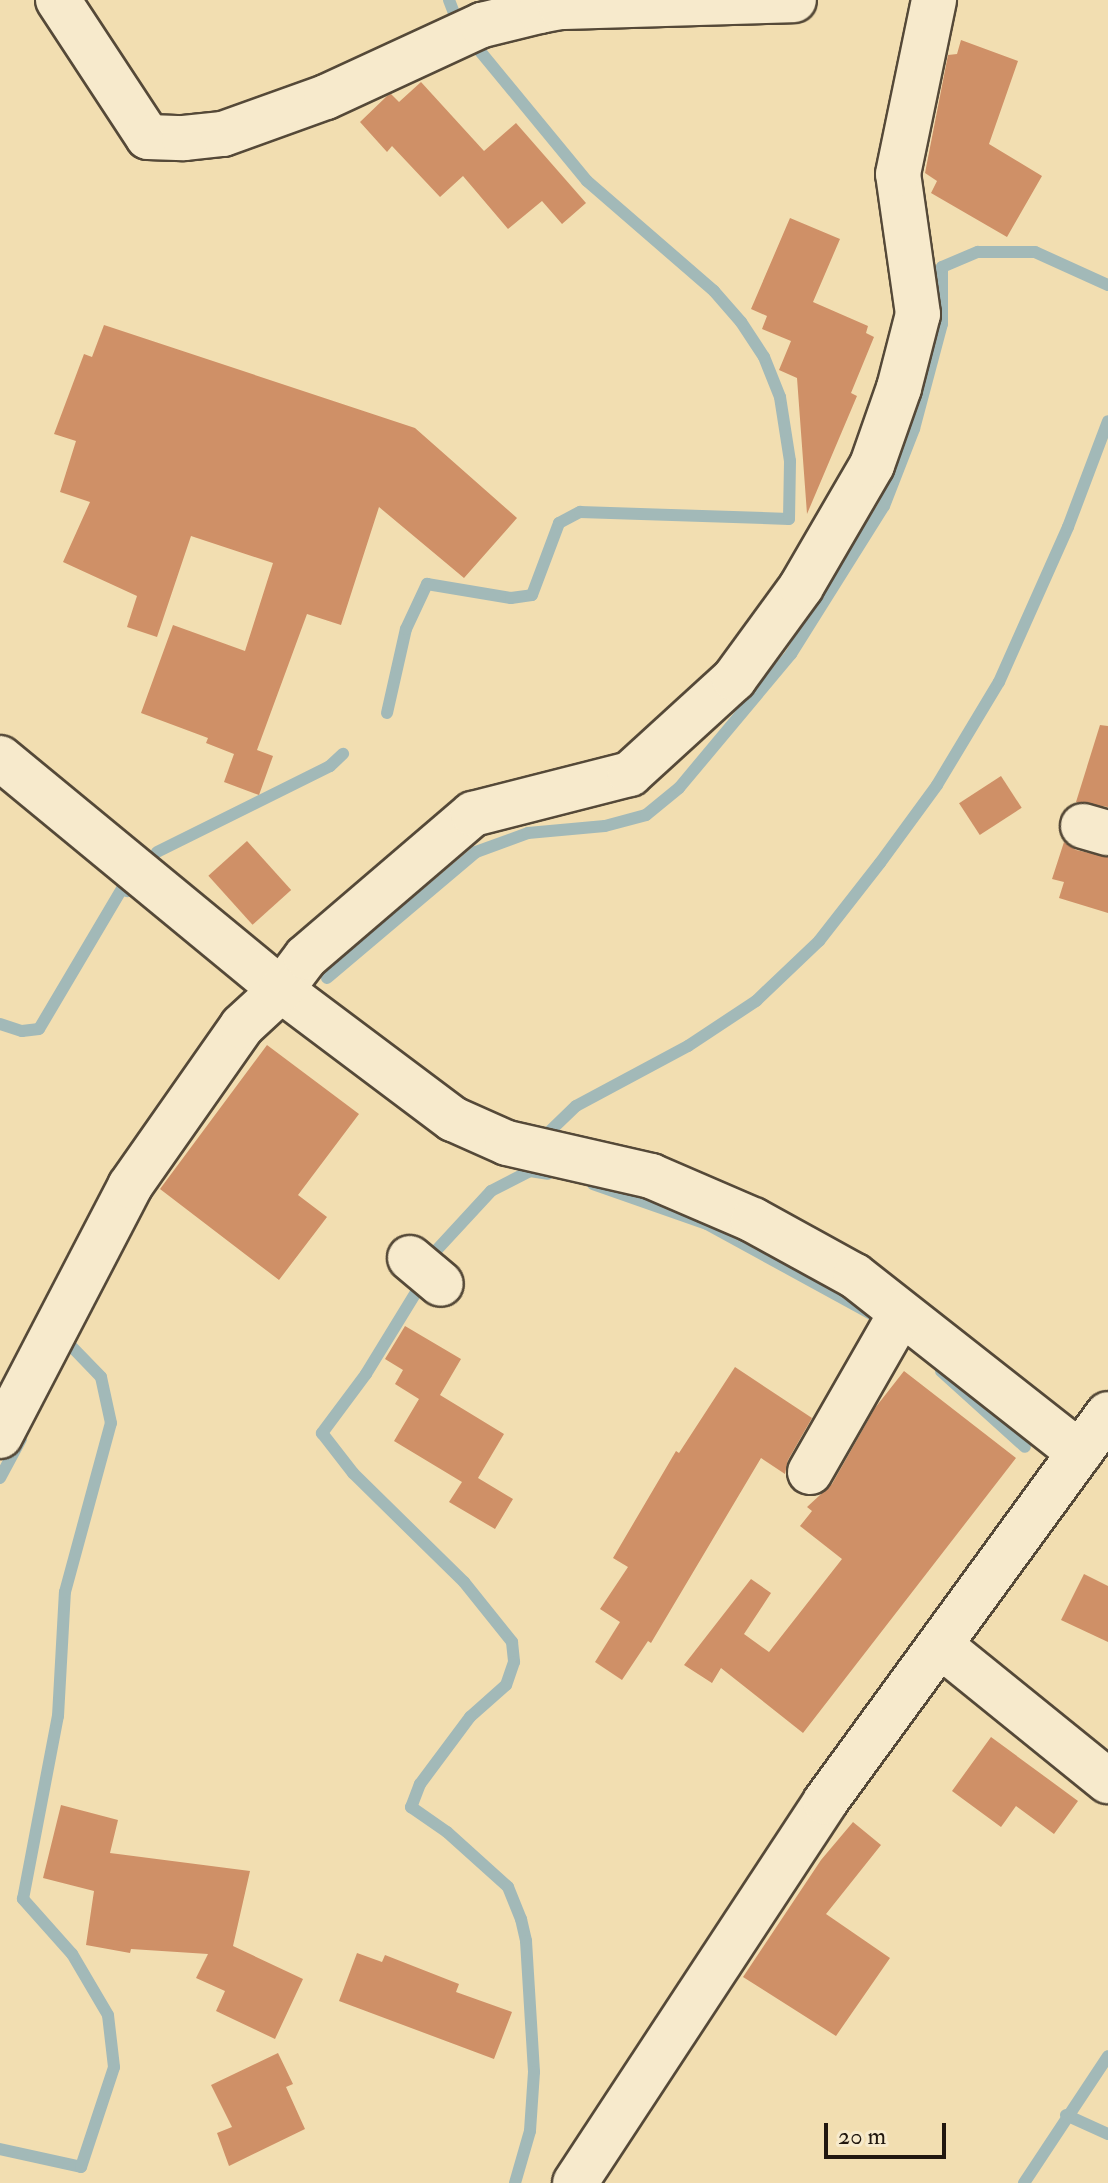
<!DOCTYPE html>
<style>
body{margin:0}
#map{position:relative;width:1108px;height:2183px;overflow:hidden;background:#f2deb1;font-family:"IM FELL Double Pica",serif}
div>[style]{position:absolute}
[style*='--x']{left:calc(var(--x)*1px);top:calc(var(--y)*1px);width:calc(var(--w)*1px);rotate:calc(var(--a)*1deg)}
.stream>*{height:12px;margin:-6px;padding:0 6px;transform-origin:6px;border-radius:6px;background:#a2b9b8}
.building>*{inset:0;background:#cf9067;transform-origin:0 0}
.roads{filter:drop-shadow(2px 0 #554938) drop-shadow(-2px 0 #554938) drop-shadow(0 2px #554938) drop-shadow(0 -2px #554938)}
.minor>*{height:44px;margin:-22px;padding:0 22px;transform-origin:22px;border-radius:22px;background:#f7eacc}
span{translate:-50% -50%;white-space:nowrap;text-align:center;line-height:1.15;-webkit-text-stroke:7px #f7eacc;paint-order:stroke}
.scale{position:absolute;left:824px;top:2123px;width:122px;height:36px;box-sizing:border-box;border:4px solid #21170f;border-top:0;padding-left:10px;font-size:24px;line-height:28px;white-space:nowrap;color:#21170f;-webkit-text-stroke:6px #f7eacc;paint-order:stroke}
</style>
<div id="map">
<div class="stream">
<div style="--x:449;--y:0;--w:22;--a:69"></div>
<div style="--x:387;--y:713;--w:86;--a:-77.3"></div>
<div style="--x:406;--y:629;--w:50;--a:-65"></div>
<div style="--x:427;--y:584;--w:85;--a:9.5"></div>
<div style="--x:511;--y:598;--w:21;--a:-8"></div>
<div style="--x:532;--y:595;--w:77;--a:-69.4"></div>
<div style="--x:559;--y:523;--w:24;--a:-28"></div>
<div style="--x:580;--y:512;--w:209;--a:1.9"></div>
<div style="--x:789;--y:519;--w:58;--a:-89"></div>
<div style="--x:790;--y:461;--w:65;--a:-98.9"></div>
<div style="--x:780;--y:397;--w:43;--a:-111.8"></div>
<div style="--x:764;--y:357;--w:42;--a:-123.3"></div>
<div style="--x:741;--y:322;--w:41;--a:-131.1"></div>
<div style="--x:714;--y:291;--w:168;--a:-139.1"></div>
<div style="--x:587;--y:181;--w:178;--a:-129.5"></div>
<div style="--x:157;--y:852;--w:193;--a:-26.4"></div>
<div style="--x:330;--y:766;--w:18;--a:-43"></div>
<div style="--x:327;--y:978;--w:195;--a:-40.2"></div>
<div style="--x:476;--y:852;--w:55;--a:-20.1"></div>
<div style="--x:528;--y:833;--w:77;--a:-5.2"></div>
<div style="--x:605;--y:826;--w:42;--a:-15"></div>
<div style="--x:646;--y:815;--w:43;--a:-39.3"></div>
<div style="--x:679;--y:788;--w:175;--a:-50.1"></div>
<div style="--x:791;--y:654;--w:175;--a:-57.9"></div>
<div style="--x:884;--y:506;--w:83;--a:-68.7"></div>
<div style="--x:914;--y:429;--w:109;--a:-75.1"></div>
<div style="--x:942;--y:324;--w:57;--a:-90"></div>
<div style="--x:942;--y:267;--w:39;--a:-23"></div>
<div style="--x:978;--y:252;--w:57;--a:0"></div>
<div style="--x:1035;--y:252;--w:80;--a:24.3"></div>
<div style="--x:0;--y:1024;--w:23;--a:18"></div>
<div style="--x:22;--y:1031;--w:17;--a:-7"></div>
<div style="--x:39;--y:1029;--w:165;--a:-59.4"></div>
<div style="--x:123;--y:887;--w:6;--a:45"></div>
<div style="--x:548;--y:1133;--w:39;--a:-44"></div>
<div style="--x:576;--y:1106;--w:127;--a:-28.2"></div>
<div style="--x:688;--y:1046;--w:82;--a:-33.5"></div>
<div style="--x:756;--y:1001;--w:87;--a:-43.6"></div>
<div style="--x:819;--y:941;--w:99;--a:-52"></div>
<div style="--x:880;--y:863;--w:97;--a:-53.8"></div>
<div style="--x:937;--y:785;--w:120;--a:-59"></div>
<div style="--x:999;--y:682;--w:170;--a:-66"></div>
<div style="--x:1068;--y:527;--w:113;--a:-69.3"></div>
<div style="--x:593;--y:1184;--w:121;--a:19.3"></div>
<div style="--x:707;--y:1224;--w:189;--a:28.7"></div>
<div style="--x:432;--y:1255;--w:87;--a:-47.3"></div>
<div style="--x:491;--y:1191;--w:44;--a:-27.1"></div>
<div style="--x:530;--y:1171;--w:18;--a:9"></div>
<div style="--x:415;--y:1294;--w:94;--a:121.5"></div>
<div style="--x:366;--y:1374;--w:74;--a:126.7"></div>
<div style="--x:322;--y:1433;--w:51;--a:52.2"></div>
<div style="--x:353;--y:1473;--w:156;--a:44.5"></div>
<div style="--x:464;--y:1582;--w:77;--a:51.3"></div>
<div style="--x:512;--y:1642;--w:20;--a:84"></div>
<div style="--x:514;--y:1662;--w:24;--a:109"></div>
<div style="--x:506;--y:1685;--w:48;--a:138.4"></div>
<div style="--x:470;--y:1717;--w:84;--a:126.7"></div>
<div style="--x:420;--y:1784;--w:25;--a:111"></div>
<div style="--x:411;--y:1807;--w:44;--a:34.8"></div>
<div style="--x:447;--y:1832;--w:82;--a:42"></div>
<div style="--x:508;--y:1887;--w:35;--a:68"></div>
<div style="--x:521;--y:1919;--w:23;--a:77"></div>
<div style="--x:526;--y:1941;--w:131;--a:86.5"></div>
<div style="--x:534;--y:2072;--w:59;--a:93.9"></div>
<div style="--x:530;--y:2131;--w:54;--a:106.1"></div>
<div style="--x:941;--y:1371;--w:113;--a:42.1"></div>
<div style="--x:0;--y:1478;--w:44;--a:-61.7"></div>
<div style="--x:1066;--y:2115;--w:46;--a:24.3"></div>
<div style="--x:0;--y:2149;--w:83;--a:12.5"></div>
<div style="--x:81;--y:2167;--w:105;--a:-71.7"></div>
<div style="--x:114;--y:2067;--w:52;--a:-96.6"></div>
<div style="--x:108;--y:2015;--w:71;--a:-120.5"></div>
<div style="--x:72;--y:1954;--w:74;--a:-131.7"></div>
<div style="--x:23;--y:1899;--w:186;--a:-79.2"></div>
<div style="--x:58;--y:1716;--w:124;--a:-86.8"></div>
<div style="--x:65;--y:1592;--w:175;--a:-74.8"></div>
<div style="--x:111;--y:1423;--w:47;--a:-102.3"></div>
<div style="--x:101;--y:1377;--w:45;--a:-134.1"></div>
<div style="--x:1024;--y:2183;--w:152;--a:-56.5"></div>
</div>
<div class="building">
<div style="clip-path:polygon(961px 40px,1018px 61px,989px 144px,1042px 176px,1007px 237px,931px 193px,937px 181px,925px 173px,948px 55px,957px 54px)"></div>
<div style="clip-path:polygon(421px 82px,484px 151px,516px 123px,586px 203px,562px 224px,542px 201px,508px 229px,463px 176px,440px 197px,392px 146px,387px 152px,360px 122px,387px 96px,391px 94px,399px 102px)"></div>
<div style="clip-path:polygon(790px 218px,840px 239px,813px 302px,868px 326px,866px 333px,874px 337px,851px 393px,857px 396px,807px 514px,797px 378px,779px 370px,791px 341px,762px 329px,767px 316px,751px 309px)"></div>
<div style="clip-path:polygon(104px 325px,415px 428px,517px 518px,464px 578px,379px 507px,341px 625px,307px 614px,257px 750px,273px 756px,259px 795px,224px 782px,234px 754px,206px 743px,208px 738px,141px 713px,173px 625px,245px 651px,273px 563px,191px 536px,157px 637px,127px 627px,137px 596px,63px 562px,90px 502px,60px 492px,76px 441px,54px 434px,84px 354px,92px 357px)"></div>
<div style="clip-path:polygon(1100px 725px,1108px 726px,1108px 807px,1076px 802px)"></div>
<div style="left:1001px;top:776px;width:38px;height:50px;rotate:57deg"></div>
<div style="left:247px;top:841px;width:66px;height:52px;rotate:48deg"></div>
<div style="clip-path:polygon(1064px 842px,1076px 850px,1108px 857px,1108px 913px,1059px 898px,1064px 882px,1052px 879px)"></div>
<div style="clip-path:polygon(267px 1045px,359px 1114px,298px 1195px,327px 1217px,279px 1280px,160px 1189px)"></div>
<div style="clip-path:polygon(405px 1326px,461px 1359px,440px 1395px,504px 1434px,478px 1478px,513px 1499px,495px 1529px,449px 1502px,462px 1482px,394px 1441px,419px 1399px,395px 1384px,403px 1370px,385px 1359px)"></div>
<div style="clip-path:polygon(735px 1367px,812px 1418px,788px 1460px,785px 1474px,761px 1458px,651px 1643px,648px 1641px,622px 1680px,595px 1662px,620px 1622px,600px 1609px,628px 1567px,613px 1558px,676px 1451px,679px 1453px)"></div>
<div style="clip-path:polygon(904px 1371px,1016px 1458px,803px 1733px,721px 1668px,712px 1683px,684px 1665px,751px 1579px,771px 1593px,744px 1634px,769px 1652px,842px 1559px,800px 1526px,812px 1511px,807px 1507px,832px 1484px,875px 1408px)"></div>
<div style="clip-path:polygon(1084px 1574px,1108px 1586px,1108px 1642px,1061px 1620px)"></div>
<div style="clip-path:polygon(991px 1737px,1078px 1801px,1054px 1834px,1016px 1806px,1001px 1827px,952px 1791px)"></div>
<div style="clip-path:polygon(61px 1805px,118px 1820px,110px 1853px,250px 1871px,233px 1946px,303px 1979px,275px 2039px,216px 2011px,225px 1991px,196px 1978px,208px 1954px,131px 1949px,130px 1953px,86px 1945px,94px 1891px,43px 1878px)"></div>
<div style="clip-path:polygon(853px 1822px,881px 1845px,826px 1914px,890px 1958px,836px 2036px,743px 1977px,821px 1860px)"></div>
<div style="clip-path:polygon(357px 1953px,382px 1962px,385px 1955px,459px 1984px,456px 1992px,512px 2012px,494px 2059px,339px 2001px)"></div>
<div style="clip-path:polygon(278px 2053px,293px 2084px,286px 2087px,305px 2129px,229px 2166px,217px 2133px,232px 2127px,211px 2085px)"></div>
</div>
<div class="roads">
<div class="minor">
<div style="--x:58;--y:0;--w:164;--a:56.7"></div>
<div style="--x:148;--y:137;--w:36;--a:2"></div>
<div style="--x:184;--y:138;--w:39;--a:-6"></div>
<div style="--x:223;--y:134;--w:109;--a:-19.8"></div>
<div style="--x:326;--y:97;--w:172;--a:-24.8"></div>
<div style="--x:482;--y:25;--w:60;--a:-13.6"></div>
<div style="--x:540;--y:11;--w:21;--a:-11"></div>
<div style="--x:561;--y:7;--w:233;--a:-1.7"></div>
<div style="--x:0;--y:758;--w:364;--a:39.5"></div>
<div style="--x:281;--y:990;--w:215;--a:36.9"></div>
<div style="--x:453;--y:1119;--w:59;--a:24"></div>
<div style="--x:507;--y:1143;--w:148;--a:12.9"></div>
<div style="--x:651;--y:1176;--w:111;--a:23.3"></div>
<div style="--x:753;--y:1220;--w:116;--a:28.8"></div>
<div style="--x:855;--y:1276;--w:286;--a:38.2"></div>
<div style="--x:1083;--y:826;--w:26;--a:16"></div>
<div style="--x:410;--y:1258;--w:40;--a:40"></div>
<div style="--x:0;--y:1436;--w:282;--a:-62.5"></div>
<div style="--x:130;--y:1186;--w:195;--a:-55"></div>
<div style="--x:242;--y:1026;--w:53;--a:-42.7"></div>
<div style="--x:281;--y:990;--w:41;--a:-52.9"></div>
<div style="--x:306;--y:957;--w:220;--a:-40.6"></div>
<div style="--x:473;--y:814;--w:162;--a:-14.3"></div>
<div style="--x:630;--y:774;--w:141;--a:-42.4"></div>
<div style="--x:734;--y:679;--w:114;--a:-53.9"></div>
<div style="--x:801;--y:587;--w:141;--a:-59.8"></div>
<div style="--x:872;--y:465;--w:82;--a:-70.7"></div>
<div style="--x:899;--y:388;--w:76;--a:-75.6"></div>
<div style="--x:918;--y:314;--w:141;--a:-98.1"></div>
<div style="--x:898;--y:174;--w:178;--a:-78.3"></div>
<div style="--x:810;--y:1472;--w:183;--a:-60.2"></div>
<div style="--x:941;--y:1646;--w:215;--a:39"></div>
<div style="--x:575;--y:2183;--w:456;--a:-56.7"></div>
<div style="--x:825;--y:1802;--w:480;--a:-53.9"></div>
</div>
</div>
<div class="scale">20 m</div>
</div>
